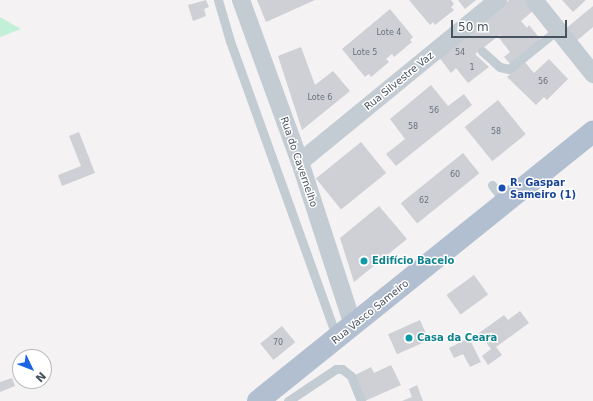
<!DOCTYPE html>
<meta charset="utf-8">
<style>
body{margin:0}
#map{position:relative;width:593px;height:401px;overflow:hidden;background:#f4f2f2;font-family:"DejaVu Sans",sans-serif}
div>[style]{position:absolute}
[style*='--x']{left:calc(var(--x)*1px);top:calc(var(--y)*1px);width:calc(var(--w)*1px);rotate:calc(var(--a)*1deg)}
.green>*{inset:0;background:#c2f0d7}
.building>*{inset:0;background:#ced0d6;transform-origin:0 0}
.service>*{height:9px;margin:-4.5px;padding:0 4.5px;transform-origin:4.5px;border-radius:4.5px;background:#c3cbd3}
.minor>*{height:18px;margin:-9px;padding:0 9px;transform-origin:9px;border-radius:9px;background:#c3cbd3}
.primary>*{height:22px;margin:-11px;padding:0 11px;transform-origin:11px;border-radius:11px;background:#b2bfd0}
.dots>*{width:11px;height:11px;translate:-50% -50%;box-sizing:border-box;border:2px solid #fff;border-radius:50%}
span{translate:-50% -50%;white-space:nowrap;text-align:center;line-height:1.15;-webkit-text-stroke:3px #fff;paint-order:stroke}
.number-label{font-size:8px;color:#6a727d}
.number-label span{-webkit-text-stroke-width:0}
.street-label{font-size:10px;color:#49535f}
.transit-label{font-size:10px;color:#164399;font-weight:700}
.left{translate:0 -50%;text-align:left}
.culture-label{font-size:10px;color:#0d838f;font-weight:700}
.north{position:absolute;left:12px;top:349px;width:40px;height:40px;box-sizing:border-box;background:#fff;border:1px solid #b6babf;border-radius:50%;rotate:133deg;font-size:11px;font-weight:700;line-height:16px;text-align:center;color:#49535f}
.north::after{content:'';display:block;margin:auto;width:14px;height:18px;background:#1a65e5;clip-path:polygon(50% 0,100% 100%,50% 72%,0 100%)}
.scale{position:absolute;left:451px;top:20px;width:116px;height:18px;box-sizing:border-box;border:2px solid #49535f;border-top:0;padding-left:5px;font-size:12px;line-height:14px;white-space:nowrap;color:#49535f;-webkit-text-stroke:3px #fff;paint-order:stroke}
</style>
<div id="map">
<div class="green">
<div style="clip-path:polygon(0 17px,21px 29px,0 37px)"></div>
</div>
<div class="building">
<div style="clip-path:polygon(206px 0,209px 7px,204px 9px,206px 16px,193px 21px,188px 5px)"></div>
<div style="clip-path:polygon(257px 0,315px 0,266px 22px)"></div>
<div style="clip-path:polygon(409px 0,451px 0,454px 4px,451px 7px,454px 10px,435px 25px,433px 22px,430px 25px)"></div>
<div style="clip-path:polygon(458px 0,476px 0,465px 9px)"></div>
<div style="clip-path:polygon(509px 0,526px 0,534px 10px,521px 21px,527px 28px,529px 25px,541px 40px,511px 65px,504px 57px,510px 52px,499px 38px,501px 34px,475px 54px,489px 67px,468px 83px,456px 68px,451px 73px,439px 57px)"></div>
<div style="clip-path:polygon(562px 0,586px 0,573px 12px)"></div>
<div style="clip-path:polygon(593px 6px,593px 27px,574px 43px,564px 30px)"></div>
<div style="clip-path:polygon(390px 9px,413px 37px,410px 40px,412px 42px,394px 57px,392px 54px,386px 59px,389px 62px,371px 77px,369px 74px,365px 77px,342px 49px)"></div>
<div style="clip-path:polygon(301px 47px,315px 85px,333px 71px,350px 91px,302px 130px,278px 56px)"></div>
<div style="clip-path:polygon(549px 59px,568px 79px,547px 100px,544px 97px,536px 105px,507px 77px,524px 61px,534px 73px)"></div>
<div style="clip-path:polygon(431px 85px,448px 106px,464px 94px,472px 105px,396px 166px,386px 154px,405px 139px,390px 119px)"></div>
<div style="left:498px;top:100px;width:44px;height:43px;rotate:51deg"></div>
<div style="clip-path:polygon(79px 132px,95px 173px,62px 186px,58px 175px,81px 166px,69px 136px)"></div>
<div style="left:361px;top:142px;width:40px;height:58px;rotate:51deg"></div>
<div style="left:463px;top:153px;width:26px;height:80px;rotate:51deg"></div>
<div style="clip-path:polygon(379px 206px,407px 239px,354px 282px,340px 238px)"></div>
<div style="left:474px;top:275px;width:24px;height:34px;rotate:54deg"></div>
<div style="clip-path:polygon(520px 311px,529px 323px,496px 347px,502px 355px,488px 365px,482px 356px,491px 349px,479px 333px,504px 315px,508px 320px)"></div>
<div style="left:420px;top:320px;width:22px;height:35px;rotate:66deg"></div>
<div style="left:282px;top:326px;width:21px;height:28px;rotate:51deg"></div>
<div style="clip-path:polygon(469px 338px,481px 362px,470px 367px,463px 354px,454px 358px,449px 348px)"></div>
<div style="clip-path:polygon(391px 365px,401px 385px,365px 401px,353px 376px,371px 367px,374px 373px)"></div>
<div style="clip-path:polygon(12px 378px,15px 386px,0 392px,0 382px)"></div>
<div style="clip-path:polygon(417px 385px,423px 401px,402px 401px,412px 397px,409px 389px)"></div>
</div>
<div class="service">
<div style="--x:218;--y:0;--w:43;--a:73.7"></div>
<div style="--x:230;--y:41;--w:316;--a:70.2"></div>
<div style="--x:482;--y:51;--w:24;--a:42"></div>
<div style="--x:500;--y:67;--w:9;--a:13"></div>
<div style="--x:509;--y:69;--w:62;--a:-39.1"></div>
<div style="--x:492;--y:185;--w:21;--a:53"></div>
<div style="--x:288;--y:401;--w:58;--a:-33.7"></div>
<div style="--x:336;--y:369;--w:6;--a:0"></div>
<div style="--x:342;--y:369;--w:11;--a:38"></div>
<div style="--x:351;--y:376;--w:27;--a:68"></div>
</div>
<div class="minor">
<div style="--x:241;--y:0;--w:172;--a:70"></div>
<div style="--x:300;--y:162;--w:171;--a:72"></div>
<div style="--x:534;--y:0;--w:95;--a:51.4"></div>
<div style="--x:300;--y:162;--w:256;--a:-39.3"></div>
</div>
<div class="primary">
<div style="--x:258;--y:401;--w:430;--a:-38.8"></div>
</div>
<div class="dots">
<div style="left:502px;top:188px;background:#1a4fb4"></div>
<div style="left:364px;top:261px;background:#0f9aa8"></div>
<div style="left:409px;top:338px;background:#0f9aa8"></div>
</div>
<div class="number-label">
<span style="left:389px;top:33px">Lote 4</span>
<span style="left:365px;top:53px">Lote 5</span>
<span style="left:460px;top:53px">54</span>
<span style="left:472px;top:68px">1</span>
<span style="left:543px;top:82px">56</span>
<span style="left:320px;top:98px">Lote 6</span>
<span style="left:434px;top:111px">56</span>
<span style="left:413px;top:127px">58</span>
<span style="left:496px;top:132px">58</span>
<span style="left:455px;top:175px">60</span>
<span style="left:424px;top:201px">62</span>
<span style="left:278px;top:343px">70</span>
</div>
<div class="street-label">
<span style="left:399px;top:81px;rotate:-39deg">Rua Silvestre Vaz</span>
<span style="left:299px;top:162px;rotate:71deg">Rua do Cavernelho</span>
<span style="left:370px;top:312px;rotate:-39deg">Rua Vasco Sameiro</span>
</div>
<div class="transit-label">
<span class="left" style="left:510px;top:188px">R. Gaspar<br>Sameiro (1)</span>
</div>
<div class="culture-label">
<span class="left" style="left:372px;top:261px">Edifício Bacelo</span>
<span class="left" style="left:417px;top:338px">Casa da Ceara</span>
</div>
<div class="north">N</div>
<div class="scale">50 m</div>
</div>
